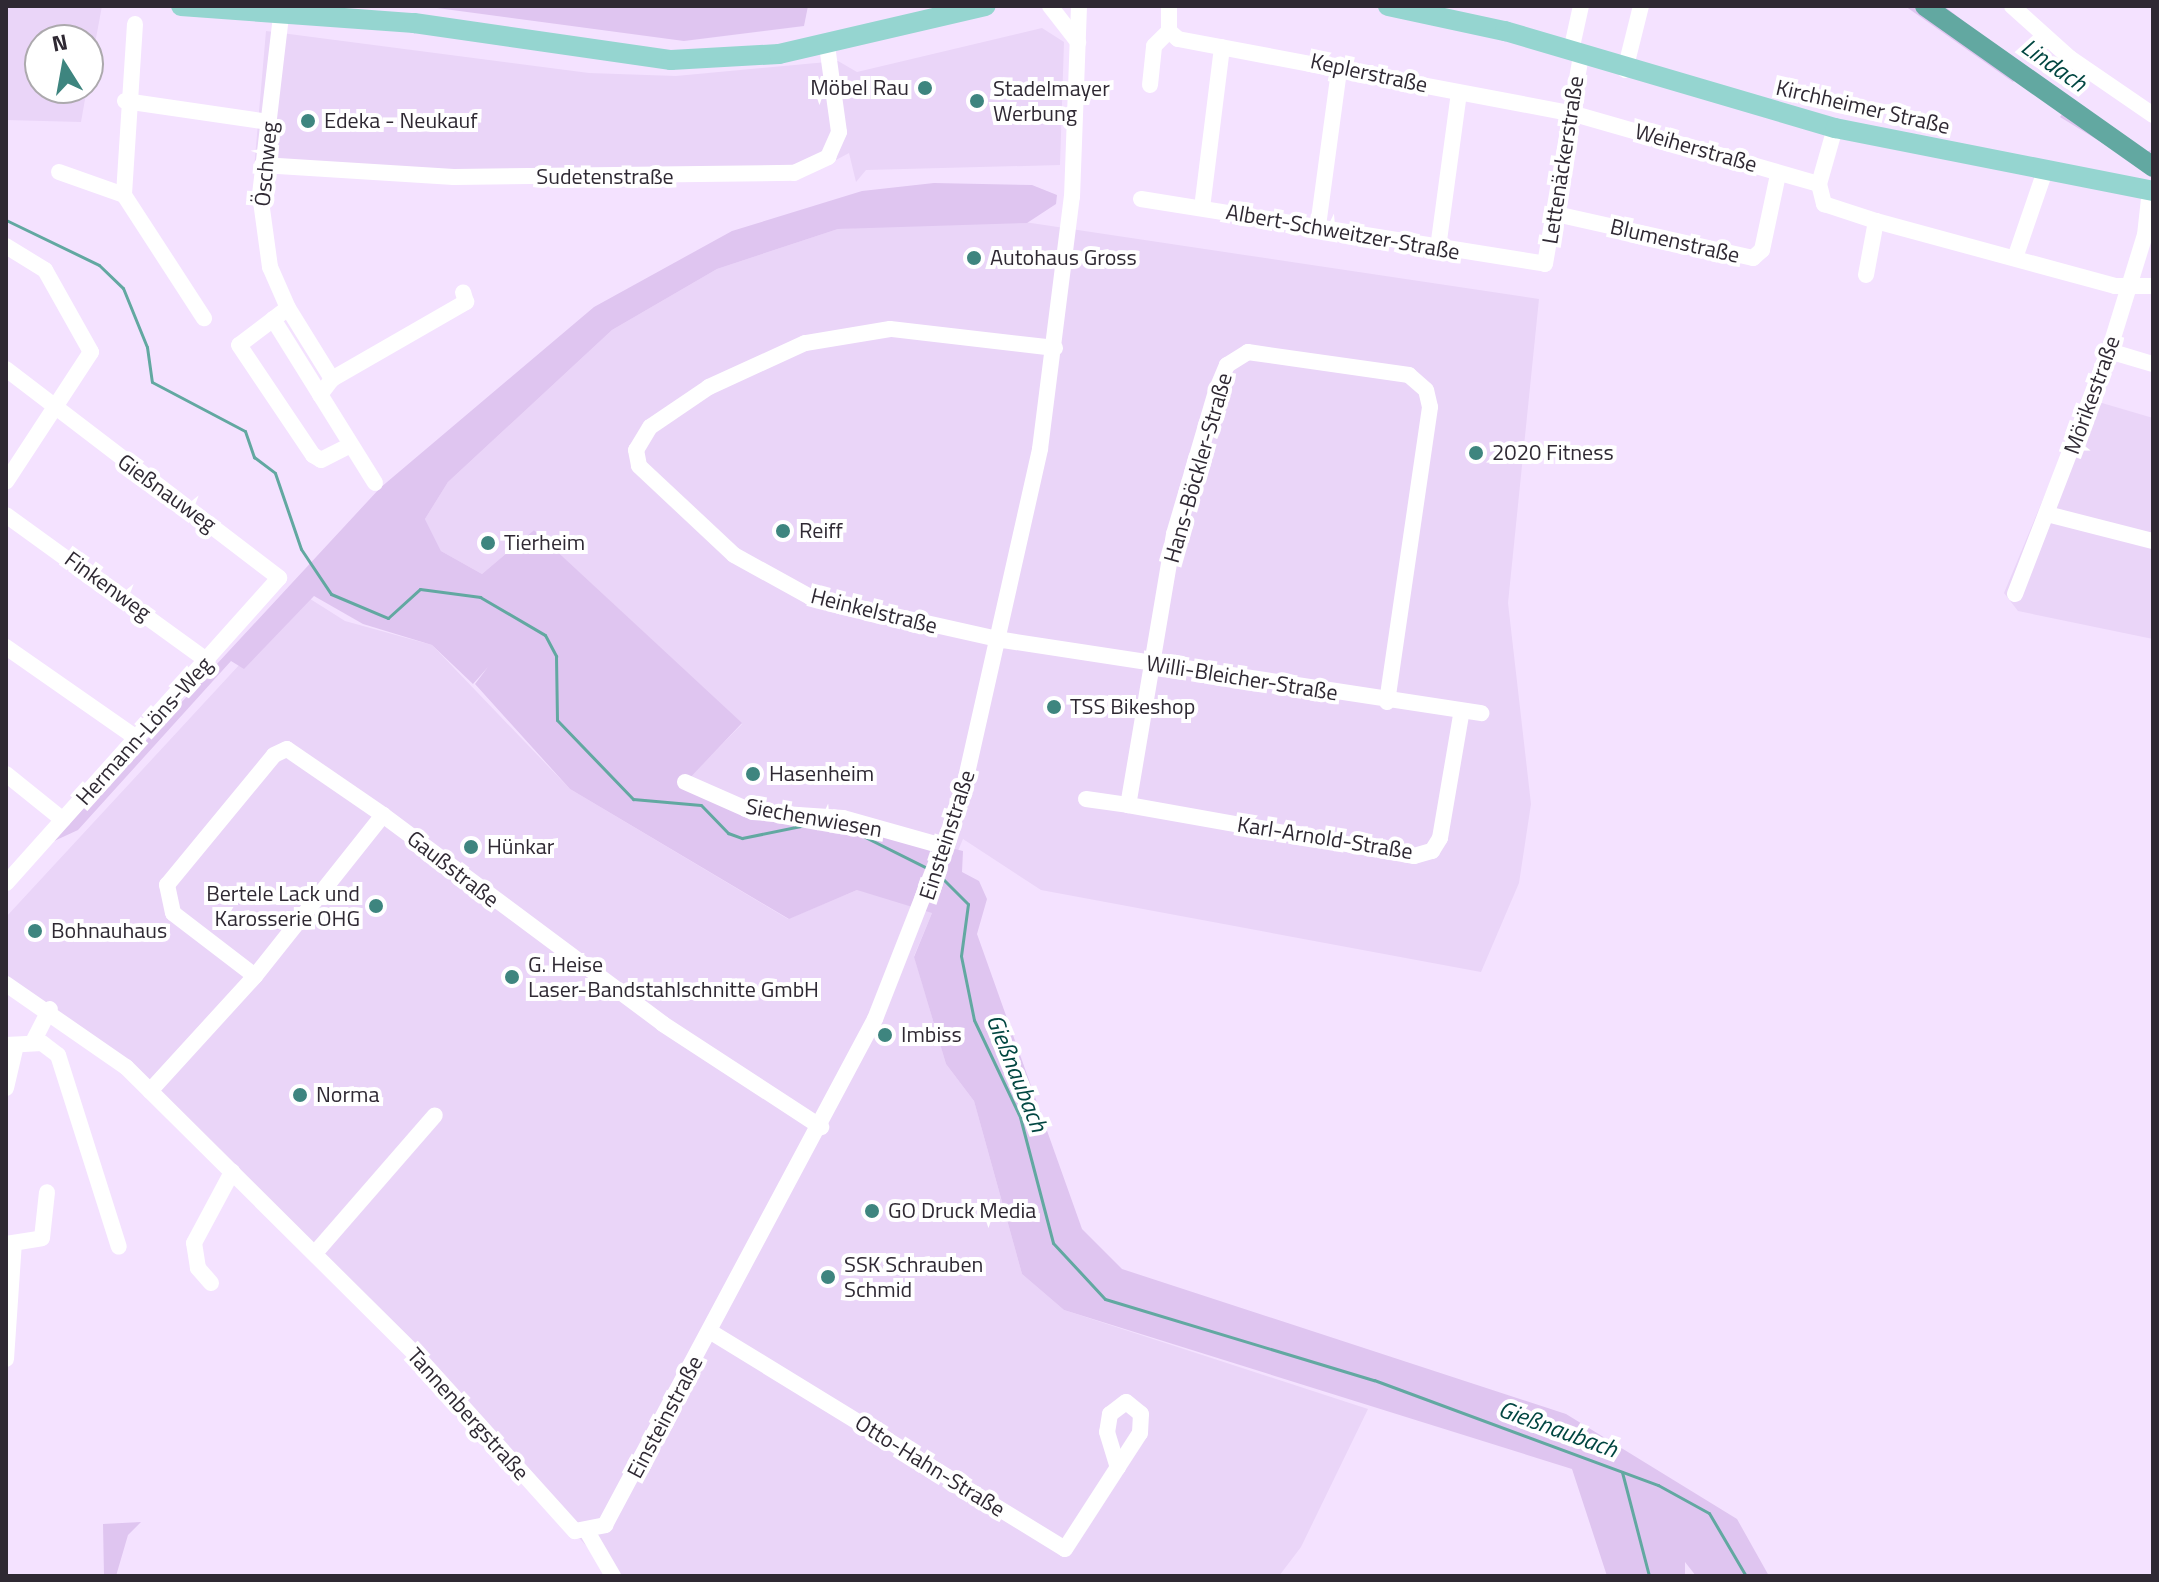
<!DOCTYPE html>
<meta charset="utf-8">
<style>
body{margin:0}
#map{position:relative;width:2159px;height:1582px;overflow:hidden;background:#f4e2ff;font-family:"Titillium Web",sans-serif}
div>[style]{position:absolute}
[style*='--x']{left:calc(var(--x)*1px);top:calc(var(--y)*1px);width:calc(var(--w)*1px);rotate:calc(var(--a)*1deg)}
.built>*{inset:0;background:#ead5f8}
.green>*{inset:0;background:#dfc5f0}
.stream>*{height:3px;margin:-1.5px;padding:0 1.5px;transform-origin:1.5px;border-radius:1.5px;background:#62a8a1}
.river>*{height:20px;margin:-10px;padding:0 10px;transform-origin:10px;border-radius:10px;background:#62a8a1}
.minor>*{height:16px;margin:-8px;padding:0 8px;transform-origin:8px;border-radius:8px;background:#fff}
.major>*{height:20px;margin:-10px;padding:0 10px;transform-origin:10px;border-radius:10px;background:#95d5d0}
.dots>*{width:22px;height:22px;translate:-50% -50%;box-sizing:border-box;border:4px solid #fff;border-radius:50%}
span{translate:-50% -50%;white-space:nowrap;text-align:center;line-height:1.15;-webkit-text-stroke:8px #fff;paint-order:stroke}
.street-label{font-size:22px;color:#2f2933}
.poi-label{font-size:22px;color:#2f2933}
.right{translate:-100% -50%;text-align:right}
.left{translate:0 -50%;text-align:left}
.water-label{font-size:24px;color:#014641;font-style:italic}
.frame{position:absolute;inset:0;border:8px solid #2f2933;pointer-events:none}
.north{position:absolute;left:24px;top:24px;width:80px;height:80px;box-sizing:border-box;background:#fff;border:2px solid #aca9ad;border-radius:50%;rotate:349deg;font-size:22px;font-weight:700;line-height:32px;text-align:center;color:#2f2933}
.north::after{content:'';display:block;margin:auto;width:28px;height:36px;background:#3e857f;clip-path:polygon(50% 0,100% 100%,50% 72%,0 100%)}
</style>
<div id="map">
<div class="built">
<div style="clip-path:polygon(6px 6px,102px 6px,88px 81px,88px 40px,40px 40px,40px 88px,87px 88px,81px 122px,6px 120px)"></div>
<div style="clip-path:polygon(1042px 28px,1064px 42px,1060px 165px,866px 170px,856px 182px,849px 153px,804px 177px,461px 182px,254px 169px,266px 31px,589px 73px,676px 76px,838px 61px,857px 72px)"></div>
<div style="clip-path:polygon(1004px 219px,1539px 299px,1508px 603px,1531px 804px,1519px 883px,1481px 972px,1041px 890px,963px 839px,914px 956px,946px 1064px,974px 1101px,1022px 1274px,1064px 1310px,1368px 1409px,1301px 1547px,1279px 1576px,613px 1576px,419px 1358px,150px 1091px,6px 984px,6px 917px,304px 595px,345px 621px,432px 645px,570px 789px,788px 919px,857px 890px,753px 812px,685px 782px,742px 724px,534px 530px,482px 574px,441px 551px,425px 519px,448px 482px,612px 330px,717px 269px,838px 229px)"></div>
<div style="clip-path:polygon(2085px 398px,2153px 418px,2153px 639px,2018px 611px,2004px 593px)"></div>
</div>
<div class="green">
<div style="clip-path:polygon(422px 6px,808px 6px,804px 26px,684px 41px)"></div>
<div style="clip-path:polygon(1905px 6px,1944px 6px,2024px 68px,2013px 82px)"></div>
<div style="clip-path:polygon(2070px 104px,2140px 155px,2153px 149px,2153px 174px,2060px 117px)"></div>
<div style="clip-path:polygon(934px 183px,1032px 185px,1057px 195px,1056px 204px,1027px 223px,838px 229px,717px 269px,612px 330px,448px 482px,425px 519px,441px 551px,482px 574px,534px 530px,742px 723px,686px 782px,753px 812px,813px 814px,963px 851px,962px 872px,979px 881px,987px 899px,977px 934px,1082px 1229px,1122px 1269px,1566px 1414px,1737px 1519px,1769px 1576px,1696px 1576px,1685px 1562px,1685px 1576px,1607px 1576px,1572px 1469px,1064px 1310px,1022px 1274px,974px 1101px,946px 1064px,914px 957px,932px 913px,857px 890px,789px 919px,570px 789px,475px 684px,488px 667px,473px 684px,432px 645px,363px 624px,314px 596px,244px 669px,231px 661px,78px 830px,52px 842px,380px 488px,594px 307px,732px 231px,862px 191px)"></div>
<div style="clip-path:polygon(141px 1522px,128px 1535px,116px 1576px,104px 1576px,103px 1524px)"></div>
</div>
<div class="stream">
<div style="--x:6;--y:220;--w:103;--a:25.8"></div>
<div style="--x:99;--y:265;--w:33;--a:44"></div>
<div style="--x:123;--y:288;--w:64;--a:67.9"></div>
<div style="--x:147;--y:347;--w:35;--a:82"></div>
<div style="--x:152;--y:382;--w:105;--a:27.8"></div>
<div style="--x:245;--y:431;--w:28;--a:71"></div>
<div style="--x:254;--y:457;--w:26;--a:37"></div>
<div style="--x:275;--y:473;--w:80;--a:71.1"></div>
<div style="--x:301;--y:549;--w:54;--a:56.3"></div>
<div style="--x:331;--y:594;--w:62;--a:22.8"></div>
<div style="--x:388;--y:618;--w:43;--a:-42.2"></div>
<div style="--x:420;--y:589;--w:61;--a:7.6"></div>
<div style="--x:480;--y:597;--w:75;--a:30.3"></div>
<div style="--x:545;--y:635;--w:24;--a:62"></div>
<div style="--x:556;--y:656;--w:64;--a:89.1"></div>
<div style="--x:557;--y:720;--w:110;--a:46.1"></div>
<div style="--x:633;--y:799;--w:68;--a:5"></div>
<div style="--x:701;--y:805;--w:39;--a:46"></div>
<div style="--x:728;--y:833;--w:15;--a:20"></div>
<div style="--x:742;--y:838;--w:70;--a:-11.5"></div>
<div style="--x:823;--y:825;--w:24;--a:7"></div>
<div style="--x:847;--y:828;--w:92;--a:26.6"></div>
<div style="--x:939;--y:875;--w:41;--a:45"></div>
<div style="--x:968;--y:904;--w:52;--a:97.7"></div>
<div style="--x:961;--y:956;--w:65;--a:78.5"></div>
<div style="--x:974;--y:1020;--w:107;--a:64.6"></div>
<div style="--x:1020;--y:1117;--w:130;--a:75.3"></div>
<div style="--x:1053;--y:1243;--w:76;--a:47.1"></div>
<div style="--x:1105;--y:1299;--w:281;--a:16.8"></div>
<div style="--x:1374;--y:1380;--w:303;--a:20.3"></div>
<div style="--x:1658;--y:1485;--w:58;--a:28.8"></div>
<div style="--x:1709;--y:1513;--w:73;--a:59.6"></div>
<div style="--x:1622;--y:1472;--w:107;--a:75.4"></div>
</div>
<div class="river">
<div style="--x:1925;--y:6;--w:279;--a:35.2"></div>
</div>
<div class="minor">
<div style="--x:1050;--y:6;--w:46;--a:52.1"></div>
<div style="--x:1169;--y:6;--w:25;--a:90"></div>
<div style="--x:1169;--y:31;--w:12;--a:42"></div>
<div style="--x:1178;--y:39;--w:400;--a:10.7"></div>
<div style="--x:1571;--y:113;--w:258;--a:16"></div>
<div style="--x:1819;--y:184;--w:21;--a:76"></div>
<div style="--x:1824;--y:204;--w:55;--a:18.1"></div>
<div style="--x:1876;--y:221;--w:248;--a:15.2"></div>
<div style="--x:2115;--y:286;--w:38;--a:0"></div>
<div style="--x:2012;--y:6;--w:78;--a:41.9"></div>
<div style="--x:2070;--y:58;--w:101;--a:34.5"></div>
<div style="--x:281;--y:16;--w:179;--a:96.7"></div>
<div style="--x:260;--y:194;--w:74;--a:82.2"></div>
<div style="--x:270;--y:267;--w:45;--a:66.3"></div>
<div style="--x:288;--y:308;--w:61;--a:142.9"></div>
<div style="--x:239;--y:345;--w:133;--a:56.1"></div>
<div style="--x:313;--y:455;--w:9;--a:32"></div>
<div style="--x:321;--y:460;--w:33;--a:-27"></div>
<div style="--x:135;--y:24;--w:171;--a:93.7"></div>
<div style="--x:124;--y:195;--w:147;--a:57"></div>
<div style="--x:1571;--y:51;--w:46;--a:-77.5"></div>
<div style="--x:1625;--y:70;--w:66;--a:-76"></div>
<div style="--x:1150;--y:85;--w:39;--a:-84"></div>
<div style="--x:1154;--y:46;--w:21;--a:-45"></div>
<div style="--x:125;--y:101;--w:146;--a:8.3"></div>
<div style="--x:262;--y:165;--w:192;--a:3.6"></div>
<div style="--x:454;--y:177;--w:340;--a:-0.7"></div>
<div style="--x:794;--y:173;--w:38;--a:-25"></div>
<div style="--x:828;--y:157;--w:27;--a:-66"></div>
<div style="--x:839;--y:132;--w:88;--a:-97.9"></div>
<div style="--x:59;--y:172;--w:69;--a:19.5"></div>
<div style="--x:1819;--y:184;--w:58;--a:-74.1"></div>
<div style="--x:1141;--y:199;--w:409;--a:9.1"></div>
<div style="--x:1545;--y:264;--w:212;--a:-80.2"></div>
<div style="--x:1202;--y:208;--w:162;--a:-82.9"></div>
<div style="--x:1556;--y:214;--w:202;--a:12.6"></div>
<div style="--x:1753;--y:258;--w:12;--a:-42"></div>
<div style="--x:1762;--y:250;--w:77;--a:-78"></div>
<div style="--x:1318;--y:226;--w:163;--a:-82.3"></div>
<div style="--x:6;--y:246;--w:46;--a:31.6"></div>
<div style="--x:45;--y:270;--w:94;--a:60.7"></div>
<div style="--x:91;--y:352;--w:155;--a:123.2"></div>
<div style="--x:1438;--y:248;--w:156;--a:-82.3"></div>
<div style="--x:2016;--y:255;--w:89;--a:-71"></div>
<div style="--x:1866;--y:275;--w:55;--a:-79.5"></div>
<div style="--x:288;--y:308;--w:84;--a:58.2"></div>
<div style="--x:273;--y:319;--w:193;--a:58.1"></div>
<div style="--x:1055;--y:348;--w:166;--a:-173.4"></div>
<div style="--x:890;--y:329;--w:86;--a:170.6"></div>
<div style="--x:805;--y:343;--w:106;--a:155.4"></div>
<div style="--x:709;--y:387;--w:71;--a:145.9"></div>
<div style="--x:650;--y:427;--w:27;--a:121"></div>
<div style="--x:636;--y:450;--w:16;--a:79"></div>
<div style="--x:639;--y:466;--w:130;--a:43.1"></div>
<div style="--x:734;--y:555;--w:87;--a:28.9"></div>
<div style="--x:810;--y:597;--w:198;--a:12.6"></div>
<div style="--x:1003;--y:640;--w:484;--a:8.7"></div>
<div style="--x:2109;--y:351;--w:46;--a:16.5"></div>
<div style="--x:6;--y:369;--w:344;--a:37.4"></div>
<div style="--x:279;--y:578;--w:409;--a:131.8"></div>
<div style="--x:320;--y:395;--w:20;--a:-53"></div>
<div style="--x:332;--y:379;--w:155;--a:-29.9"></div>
<div style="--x:466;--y:302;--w:10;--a:-107"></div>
<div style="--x:2047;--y:514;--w:109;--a:14.3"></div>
<div style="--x:6;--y:515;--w:249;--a:35.9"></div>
<div style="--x:2015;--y:594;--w:261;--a:-68.9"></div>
<div style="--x:2109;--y:351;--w:121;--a:-72.8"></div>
<div style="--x:2145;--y:235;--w:45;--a:-83.7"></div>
<div style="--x:6;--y:647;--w:161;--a:34.9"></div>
<div style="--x:1387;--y:702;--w:298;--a:-81.7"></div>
<div style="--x:1430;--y:407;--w:17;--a:-103"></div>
<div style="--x:1426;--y:390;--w:23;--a:-139"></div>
<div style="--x:1409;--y:375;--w:163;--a:-171.9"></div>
<div style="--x:1248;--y:352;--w:25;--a:148"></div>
<div style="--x:1227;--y:365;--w:25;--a:113"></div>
<div style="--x:1217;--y:388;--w:152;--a:106.4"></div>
<div style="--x:1174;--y:534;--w:275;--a:99.6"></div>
<div style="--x:1128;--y:805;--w:291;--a:10.1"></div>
<div style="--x:1414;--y:856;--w:19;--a:-16"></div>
<div style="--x:1432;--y:851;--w:15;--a:-58"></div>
<div style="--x:1440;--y:838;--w:125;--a:-80.3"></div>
<div style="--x:6;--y:774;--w:73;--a:38.9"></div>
<div style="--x:685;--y:782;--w:74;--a:23.8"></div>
<div style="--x:753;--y:812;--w:90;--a:3.8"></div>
<div style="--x:843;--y:818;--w:107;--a:15.7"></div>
<div style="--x:1086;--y:799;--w:42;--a:8.1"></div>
<div style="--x:255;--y:976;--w:103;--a:-142.5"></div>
<div style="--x:173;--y:913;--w:29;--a:-102"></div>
<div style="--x:167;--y:885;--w:168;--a:-50.5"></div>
<div style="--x:274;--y:755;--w:14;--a:-25"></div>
<div style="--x:287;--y:749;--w:116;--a:34.5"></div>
<div style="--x:6;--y:984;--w:146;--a:34.7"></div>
<div style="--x:126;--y:1067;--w:413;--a:44.8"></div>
<div style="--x:419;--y:1358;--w:233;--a:48"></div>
<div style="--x:575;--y:1531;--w:31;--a:-11"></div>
<div style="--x:605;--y:1525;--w:574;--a:-61.92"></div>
<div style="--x:875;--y:1019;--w:235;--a:-68.6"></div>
<div style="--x:961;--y:800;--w:360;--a:-77.3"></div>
<div style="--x:1040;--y:449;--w:254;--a:-82.8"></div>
<div style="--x:1072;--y:197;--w:191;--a:-87.9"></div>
<div style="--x:33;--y:1042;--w:37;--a:-63"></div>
<div style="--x:6;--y:1045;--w:36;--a:-3"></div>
<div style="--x:42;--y:1043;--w:20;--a:37"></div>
<div style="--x:58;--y:1055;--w:201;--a:72.4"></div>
<div style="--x:6;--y:1088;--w:44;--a:-76.9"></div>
<div style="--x:150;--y:1091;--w:156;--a:-47.6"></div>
<div style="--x:255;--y:976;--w:206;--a:-51.5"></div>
<div style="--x:383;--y:815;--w:349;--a:36.7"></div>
<div style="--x:663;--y:1024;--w:189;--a:33.1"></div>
<div style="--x:6;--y:1244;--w:36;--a:-9"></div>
<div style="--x:42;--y:1238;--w:46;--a:-83.8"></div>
<div style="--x:316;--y:1252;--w:181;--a:-49"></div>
<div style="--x:211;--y:1283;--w:20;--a:-131"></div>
<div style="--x:198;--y:1268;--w:25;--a:-99"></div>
<div style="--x:194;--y:1243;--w:81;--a:-61.8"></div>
<div style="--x:711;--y:1332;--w:415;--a:31.5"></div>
<div style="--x:1065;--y:1549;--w:98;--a:-57.1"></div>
<div style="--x:1118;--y:1467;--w:40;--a:-57.1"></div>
<div style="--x:1140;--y:1433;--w:19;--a:-87"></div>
<div style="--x:1141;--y:1414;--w:19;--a:-141"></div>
<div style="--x:1126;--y:1402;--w:20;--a:143"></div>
<div style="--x:1110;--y:1414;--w:18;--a:99"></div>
<div style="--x:1107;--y:1432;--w:37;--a:73"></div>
<div style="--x:6;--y:1359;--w:116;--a:-86.1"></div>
<div style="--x:588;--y:1533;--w:50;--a:59.8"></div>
</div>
<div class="major">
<div style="--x:181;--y:6;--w:234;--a:4.2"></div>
<div style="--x:414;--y:23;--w:260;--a:8.2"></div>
<div style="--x:671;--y:60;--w:108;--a:-3.2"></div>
<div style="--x:779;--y:54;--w:212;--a:-13.1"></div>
<div style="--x:1388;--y:6;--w:120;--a:12.1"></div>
<div style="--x:1505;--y:31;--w:344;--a:16.4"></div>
<div style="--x:1835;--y:128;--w:324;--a:11.2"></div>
</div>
<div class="dots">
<div style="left:925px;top:88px;background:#3e857f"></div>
<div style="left:977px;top:101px;background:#3e857f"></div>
<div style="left:308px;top:121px;background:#3e857f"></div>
<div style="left:974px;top:258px;background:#3e857f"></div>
<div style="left:1476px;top:453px;background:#3e857f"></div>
<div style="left:783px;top:531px;background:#3e857f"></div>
<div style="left:488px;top:543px;background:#3e857f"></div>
<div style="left:1054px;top:707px;background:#3e857f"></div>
<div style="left:753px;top:774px;background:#3e857f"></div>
<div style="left:471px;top:847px;background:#3e857f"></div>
<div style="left:376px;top:906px;background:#3e857f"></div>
<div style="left:35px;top:931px;background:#3e857f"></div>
<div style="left:512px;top:977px;background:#3e857f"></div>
<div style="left:885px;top:1035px;background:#3e857f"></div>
<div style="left:300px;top:1095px;background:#3e857f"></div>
<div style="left:872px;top:1211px;background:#3e857f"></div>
<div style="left:828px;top:1277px;background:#3e857f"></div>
</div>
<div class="street-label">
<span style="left:1369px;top:73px;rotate:12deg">Keplerstraße</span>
<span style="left:1863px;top:107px;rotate:13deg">Kirchheimer Straße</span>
<span style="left:1696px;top:148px;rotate:16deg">Weiherstraße</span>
<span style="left:1563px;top:160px;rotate:-81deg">Lettenäckerstraße</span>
<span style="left:266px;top:164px;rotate:-85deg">Öschweg</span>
<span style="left:605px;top:177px">Sudetenstraße</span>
<span style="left:1343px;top:232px;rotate:10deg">Albert-Schweitzer-Straße</span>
<span style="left:1675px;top:241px;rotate:13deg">Blumenstraße</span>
<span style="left:2092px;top:395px;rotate:-70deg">Mörikestraße</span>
<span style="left:1198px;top:468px;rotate:-74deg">Hans-Böckler-Straße</span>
<span style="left:167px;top:493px;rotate:36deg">Gießnauweg</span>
<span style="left:108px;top:586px;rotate:36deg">Finkenweg</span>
<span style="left:874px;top:611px;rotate:14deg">Heinkelstraße</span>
<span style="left:1242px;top:678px;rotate:9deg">Willi-Bleicher-Straße</span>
<span style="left:144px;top:731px;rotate:-48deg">Hermann-Löns-Weg</span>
<span style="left:814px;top:818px;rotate:10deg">Siechenwiesen</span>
<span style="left:947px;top:835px;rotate:-72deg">Einsteinstraße</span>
<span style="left:1325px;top:838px;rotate:9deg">Karl-Arnold-Straße</span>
<span style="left:453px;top:869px;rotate:38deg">Gaußstraße</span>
<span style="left:468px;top:1414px;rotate:48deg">Tannenbergstraße</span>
<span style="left:665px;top:1417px;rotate:-62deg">Einsteinstraße</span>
<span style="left:930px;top:1466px;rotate:32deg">Otto-Hahn-Straße</span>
</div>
<div class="poi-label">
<span class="right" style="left:909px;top:88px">Möbel Rau</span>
<span class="left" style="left:993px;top:101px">Stadelmayer<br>Werbung</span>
<span class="left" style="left:324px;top:121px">Edeka - Neukauf</span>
<span class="left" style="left:990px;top:258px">Autohaus Gross</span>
<span class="left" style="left:1492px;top:453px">2020 Fitness</span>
<span class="left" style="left:799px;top:531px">Reiff</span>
<span class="left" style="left:504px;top:543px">Tierheim</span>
<span class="left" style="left:1070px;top:707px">TSS Bikeshop</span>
<span class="left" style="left:769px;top:774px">Hasenheim</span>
<span class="left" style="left:487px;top:847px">Hünkar</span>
<span class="right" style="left:360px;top:906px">Bertele Lack und<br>Karosserie OHG</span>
<span class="left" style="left:51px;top:931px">Bohnauhaus</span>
<span class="left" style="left:528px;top:977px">G. Heise<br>Laser-Bandstahlschnitte GmbH</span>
<span class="left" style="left:901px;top:1035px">Imbiss</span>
<span class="left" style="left:316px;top:1095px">Norma</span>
<span class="left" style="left:888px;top:1211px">GO Druck Media</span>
<span class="left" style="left:844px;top:1277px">SSK Schrauben<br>Schmid</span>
</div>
<div class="water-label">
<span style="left:2054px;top:65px;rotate:35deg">Lindach</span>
<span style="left:1017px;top:1073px;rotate:68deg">Gießnaubach</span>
<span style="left:1558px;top:1429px;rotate:20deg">Gießnaubach</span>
</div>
<div class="frame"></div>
<div class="north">N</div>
</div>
